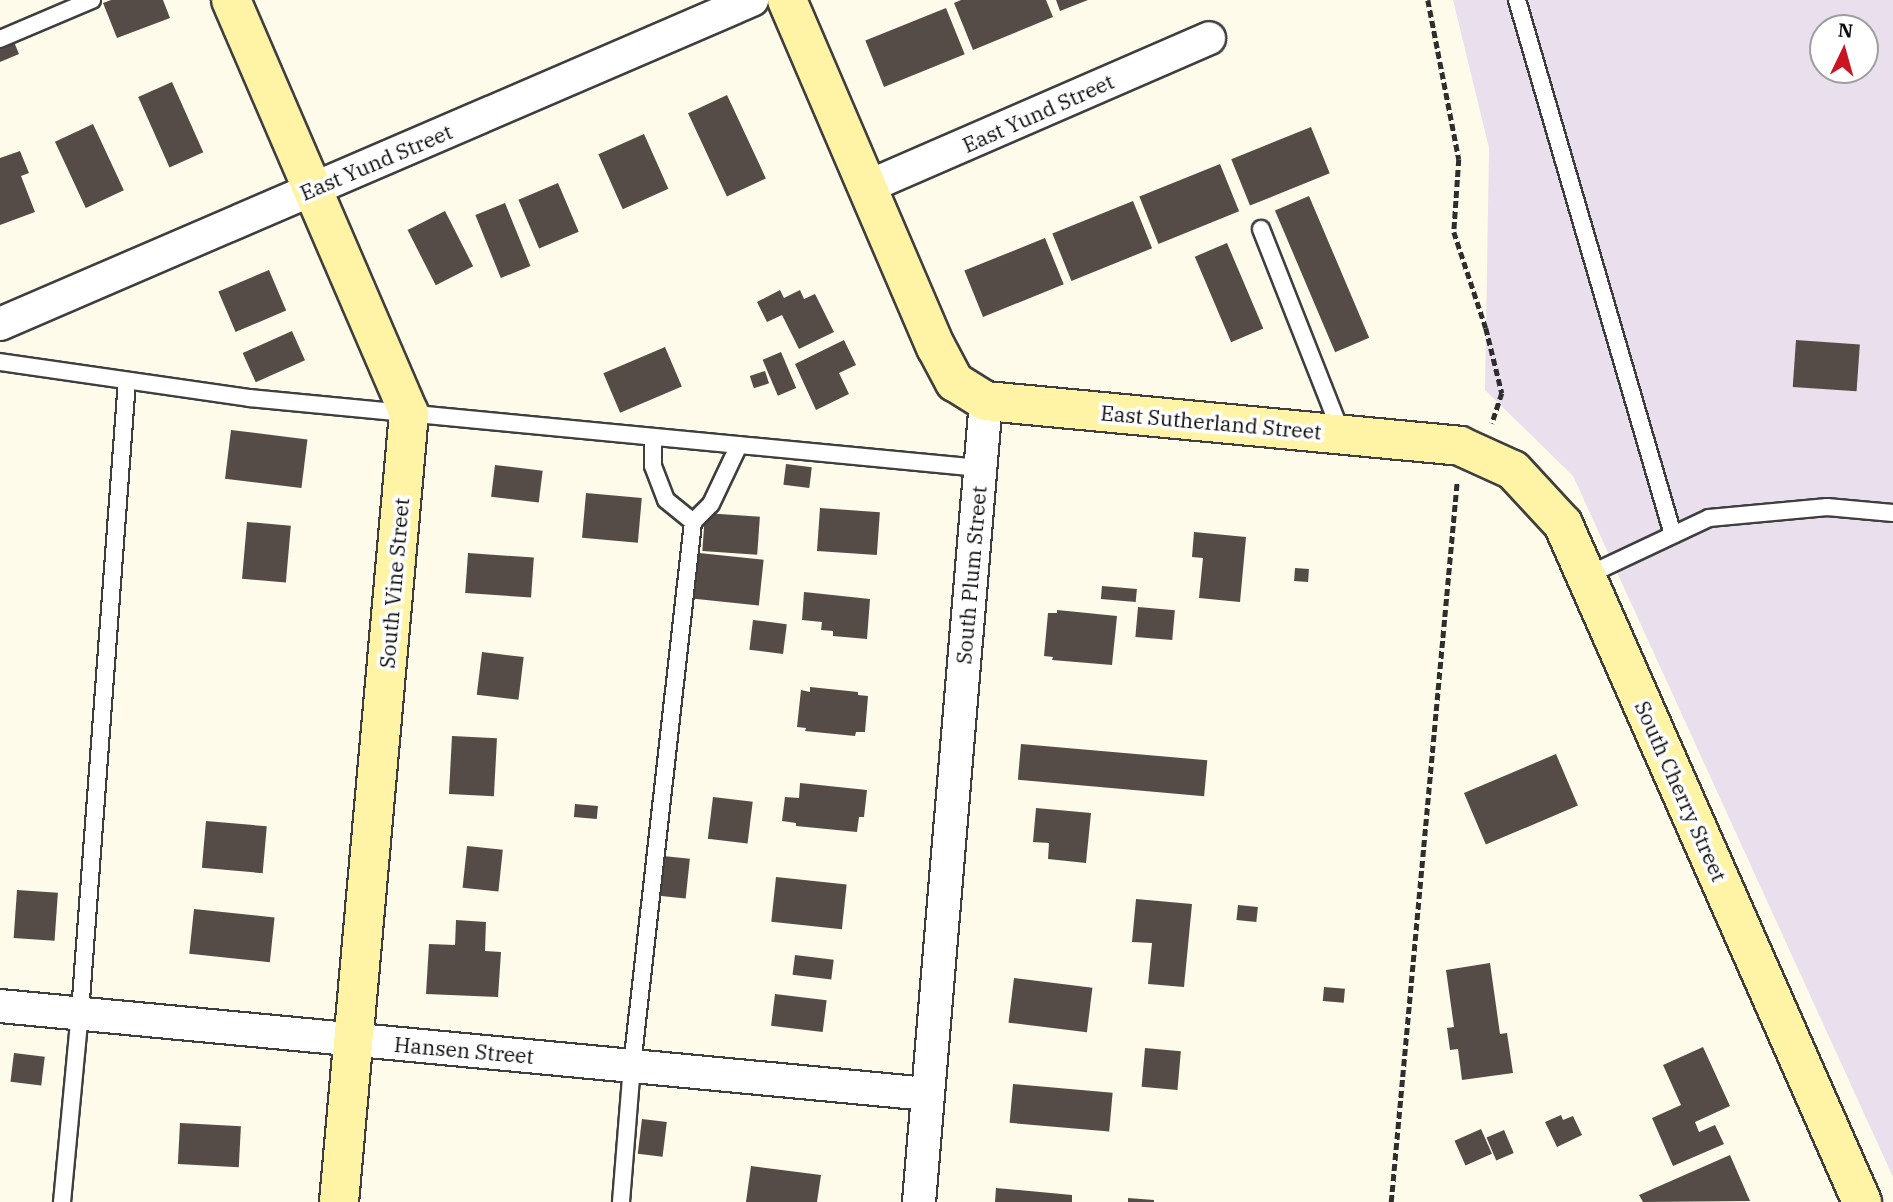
<!DOCTYPE html>
<style>
body{margin:0}
#map{position:relative;width:1893px;height:1202px;overflow:hidden;background:#fffbeb;font-family:"IBM Plex Serif",serif}
div>[style]{position:absolute}
[style*='--x']{left:calc(var(--x)*1px);top:calc(var(--y)*1px);width:calc(var(--w)*1px);rotate:calc(var(--a)*1deg)}
.industrial>*{inset:0;background:#eadfec}
.building>*{inset:0;background:#554c47;transform-origin:0 0}
.path>*{height:4.5px;margin-top:-2.25px;transform-origin:0;background:repeating-linear-gradient(90deg,#2e2e2e 0 7px,transparent 0 10.5px)}
.roads{filter:drop-shadow(2px 0 #3f3f3f) drop-shadow(-2px 0 #3f3f3f) drop-shadow(0 2px #3f3f3f) drop-shadow(0 -2px #3f3f3f)}
.lane>*{height:16px;margin:-8px;padding:0 8px;transform-origin:8px;border-radius:8px;background:#fff}
.street>*{height:32px;margin:-16px;padding:0 16px;transform-origin:16px;border-radius:16px;background:#fff}
.secondary>*{height:38px;margin:-19px;padding:0 19px;transform-origin:19px;border-radius:19px;background:#fff3a6}
span{translate:-50% -50%;white-space:nowrap;text-align:center;line-height:1.15;-webkit-text-stroke:7px #fff;paint-order:stroke}
.street-label{font-size:21px;color:#0c0c0c}
.north{position:absolute;left:1809px;top:14px;width:70px;height:70px;box-sizing:border-box;background:#fff;border:2px solid #9e9e9e;border-radius:50%;rotate:5deg;font-size:19px;font-weight:700;line-height:28px;text-align:center;color:#0c0c0c}
.north::after{content:'';display:block;margin:auto;width:24px;height:32px;background:#c91623;clip-path:polygon(50% 0,100% 100%,50% 72%,0 100%)}
</style>
<div id="map">
<div class="industrial">
<div style="clip-path:polygon(evenodd,1453px 0,1893px 0,1893px 1177px,1573px 476px,1485px 390px,1489px 148px,1453px 0,1823px 28px,1865px 28px,1865px 70px,1823px 70px,1823px 28px)"></div>
</div>
<div class="building">
<div style="clip-path:polygon(111px 0,163px 0,170px 18px,117px 38px,103px 3px)"></div>
<div style="clip-path:polygon(961px 0,1046px 0,1053px 17px,973px 50px,954px 3px)"></div>
<div style="clip-path:polygon(1056px 0,1088px 0,1060px 11px)"></div>
<div style="left:946px;top:8px;width:50px;height:87px;rotate:68deg"></div>
<div style="clip-path:polygon(12px 37px,19px 54px,0 62px,0 42px)"></div>
<div style="left:172px;top:82px;width:77px;height:37px;rotate:66deg"></div>
<div style="left:727px;top:95px;width:92px;height:43px;rotate:65deg"></div>
<div style="left:93px;top:124px;width:73px;height:42px;rotate:65deg"></div>
<div style="left:1311px;top:127px;width:50px;height:86px;rotate:68deg"></div>
<div style="left:644px;top:134px;width:60px;height:50px;rotate:66deg"></div>
<div style="clip-path:polygon(20px 151px,29px 173px,21px 176px,35px 212px,0 225px,0 158px)"></div>
<div style="left:1220px;top:164px;width:51px;height:87px;rotate:68deg"></div>
<div style="left:558px;top:183px;width:53px;height:43px;rotate:67deg"></div>
<div style="left:1309px;top:196px;width:154px;height:37px;rotate:67deg"></div>
<div style="left:1133px;top:201px;width:51px;height:87px;rotate:68deg"></div>
<div style="left:505px;top:203px;width:68px;height:32px;rotate:68deg"></div>
<div style="left:445px;top:211px;width:62px;height:42px;rotate:63deg"></div>
<div style="left:1045px;top:238px;width:50px;height:87px;rotate:68deg"></div>
<div style="left:1227px;top:243px;width:93px;height:35px;rotate:67deg"></div>
<div style="left:269px;top:270px;width:44px;height:55px;rotate:67deg"></div>
<div style="clip-path:polygon(780px 290px,784px 298px,800px 290px,804px 299px,815px 294px,834px 332px,799px 349px,782px 315px,767px 322px,757px 302px)"></div>
<div style="left:292px;top:331px;width:32px;height:54px;rotate:66deg"></div>
<div style="clip-path:polygon(844px 340px,856px 365px,839px 373px,849px 394px,816px 410px,795px 364px)"></div>
<div style="left:1796px;top:340px;width:64px;height:47px;rotate:4deg"></div>
<div style="left:665px;top:347px;width:43px;height:67px;rotate:67deg"></div>
<div style="left:781px;top:352px;width:39px;height:20px;rotate:67deg"></div>
<div style="left:765px;top:371px;width:13px;height:16px;rotate:72deg"></div>
<div style="left:231px;top:430px;width:77px;height:49px;rotate:7deg"></div>
<div style="left:786px;top:464px;width:26px;height:21px;rotate:7deg"></div>
<div style="left:495px;top:465px;width:48px;height:32px;rotate:7deg"></div>
<div style="left:586px;top:493px;width:56px;height:45px;rotate:5deg"></div>
<div style="left:820px;top:508px;width:60px;height:43px;rotate:4deg"></div>
<div style="left:705px;top:513px;width:55px;height:38px;rotate:4deg"></div>
<div style="left:247px;top:522px;width:44px;height:57px;rotate:5deg"></div>
<div style="clip-path:polygon(1194px 532px,1246px 537px,1240px 602px,1199px 598px,1203px 558px,1192px 557px)"></div>
<div style="left:468px;top:553px;width:66px;height:40px;rotate:4deg"></div>
<div style="left:699px;top:553px;width:65px;height:46px;rotate:6deg"></div>
<div style="left:1295px;top:568px;width:14px;height:13px;rotate:4deg"></div>
<div style="left:1102px;top:586px;width:35px;height:13px;rotate:5deg"></div>
<div style="clip-path:polygon(804px 592px,870px 599px,867px 639px,833px 636px,833px 631px,821px 630px,822px 622px,802px 620px)"></div>
<div style="left:1138px;top:607px;width:37px;height:30px;rotate:5deg"></div>
<div style="clip-path:polygon(1057px 610px,1117px 616px,1112px 665px,1052px 660px,1053px 657px,1044px 656px,1048px 613px,1057px 613px)"></div>
<div style="left:753px;top:620px;width:34px;height:30px;rotate:7deg"></div>
<div style="left:482px;top:652px;width:42px;height:43px;rotate:7deg"></div>
<div style="clip-path:polygon(810px 687px,858px 692px,858px 695px,868px 696px,865px 732px,856px 732px,855px 736px,805px 731px,806px 728px,797px 727px,801px 690px,810px 692px)"></div>
<div style="left:452px;top:736px;width:45px;height:58px;rotate:3deg"></div>
<div style="left:1021px;top:744px;width:187px;height:36px;rotate:5deg"></div>
<div style="left:1556px;top:754px;width:56px;height:100px;rotate:67deg"></div>
<div style="clip-path:polygon(800px 783px,867px 790px,864px 817px,859px 817px,857px 832px,796px 826px,796px 823px,782px 821px,785px 797px,799px 798px)"></div>
<div style="left:713px;top:797px;width:40px;height:42px;rotate:7deg"></div>
<div style="left:575px;top:804px;width:23px;height:13px;rotate:5deg"></div>
<div style="clip-path:polygon(1036px 808px,1091px 813px,1086px 863px,1048px 859px,1049px 843px,1033px 842px)"></div>
<div style="left:206px;top:821px;width:61px;height:47px;rotate:5deg"></div>
<div style="left:467px;top:846px;width:36px;height:42px;rotate:6deg"></div>
<div style="left:663px;top:856px;width:27px;height:40px;rotate:6deg"></div>
<div style="left:776px;top:877px;width:71px;height:45px;rotate:6deg"></div>
<div style="left:17px;top:890px;width:41px;height:48px;rotate:4deg"></div>
<div style="clip-path:polygon(1136px 899px,1192px 904px,1184px 987px,1148px 984px,1152px 943px,1132px 942px)"></div>
<div style="left:1238px;top:905px;width:20px;height:15px;rotate:6deg"></div>
<div style="left:194px;top:909px;width:81px;height:45px;rotate:6deg"></div>
<div style="clip-path:polygon(456px 920px,486px 922px,485px 951px,501px 952px,498px 997px,426px 994px,429px 944px,455px 945px)"></div>
<div style="left:795px;top:955px;width:39px;height:20px;rotate:7deg"></div>
<div style="clip-path:polygon(1490px 963px,1500px 1034px,1507px 1033px,1513px 1073px,1462px 1080px,1458px 1049px,1450px 1050px,1447px 1028px,1454px 1027px,1446px 970px)"></div>
<div style="left:1014px;top:978px;width:79px;height:45px;rotate:7deg"></div>
<div style="left:1324px;top:987px;width:21px;height:14px;rotate:5deg"></div>
<div style="left:775px;top:994px;width:52px;height:32px;rotate:7deg"></div>
<div style="clip-path:polygon(1703px 1047px,1730px 1106px,1695px 1122px,1699px 1132px,1715px 1125px,1724px 1144px,1673px 1166px,1652px 1118px,1681px 1105px,1663px 1065px)"></div>
<div style="left:1145px;top:1048px;width:36px;height:39px;rotate:5deg"></div>
<div style="left:14px;top:1053px;width:31px;height:29px;rotate:7deg"></div>
<div style="left:1013px;top:1084px;width:100px;height:39px;rotate:5deg"></div>
<div style="clip-path:polygon(1561px 1115px,1563px 1120px,1573px 1116px,1582px 1135px,1557px 1147px,1545px 1122px)"></div>
<div style="left:642px;top:1119px;width:25px;height:35px;rotate:7deg"></div>
<div style="left:180px;top:1123px;width:61px;height:41px;rotate:3deg"></div>
<div style="left:1481px;top:1129px;width:27px;height:29px;rotate:66deg"></div>
<div style="left:1504px;top:1130px;width:25px;height:19px;rotate:67deg"></div>
<div style="clip-path:polygon(1730px 1155px,1750px 1201px,1643px 1202px,1639px 1195px)"></div>
<div style="clip-path:polygon(751px 1166px,821px 1175px,817px 1202px,746px 1202px)"></div>
<div style="clip-path:polygon(996px 1188px,1072px 1195px,1072px 1202px,995px 1202px)"></div>
<div style="clip-path:polygon(1128px 1198px,1154px 1200px,1154px 1202px,1128px 1202px)"></div>
</div>
<div class="path">
<div style="--x:1428;--y:0;--w:162;--a:79"></div>
<div style="--x:1459;--y:159;--w:73;--a:93.9"></div>
<div style="--x:1454;--y:232;--w:101;--a:71.6"></div>
<div style="--x:1486;--y:328;--w:67;--a:76.2"></div>
<div style="--x:1502;--y:393;--w:32;--a:108"></div>
<div style="--x:1391;--y:1202;--w:724;--a:-84.77"></div>
</div>
<div class="roads">
<div class="lane">
<div style="--x:1517;--y:0;--w:557;--a:73.74"></div>
<div style="--x:0;--y:39;--w:100;--a:-23"></div>
<div style="--x:1261;--y:229;--w:218;--a:68.5"></div>
<div style="--x:0;--y:362;--w:252;--a:8.2"></div>
<div style="--x:249;--y:398;--w:734;--a:5.47"></div>
<div style="--x:653;--y:437;--w:29;--a:90"></div>
<div style="--x:653;--y:466;--w:36;--a:69"></div>
<div style="--x:666;--y:500;--w:35;--a:39"></div>
<div style="--x:1586;--y:576;--w:136;--a:-25.2"></div>
<div style="--x:1709;--y:518;--w:119;--a:-5.3"></div>
<div style="--x:1827;--y:507;--w:66;--a:5.2"></div>
<div style="--x:62;--y:1202;--w:190;--a:-84.6"></div>
<div style="--x:80;--y:1013;--w:634;--a:-85.75"></div>
<div style="--x:621;--y:1202;--w:136;--a:-85.4"></div>
<div style="--x:632;--y:1066;--w:547;--a:-83.6"></div>
<div style="--x:693;--y:522;--w:25;--a:-45"></div>
<div style="--x:711;--y:504;--w:65;--a:-64.6"></div>
</div>
<div class="street">
<div style="--x:867;--y:187;--w:373;--a:-23.5"></div>
<div style="--x:0;--y:324;--w:819;--a:-23.31"></div>
<div style="--x:0;--y:1006;--w:932;--a:5.42"></div>
<div style="--x:919;--y:1202;--w:804;--a:-85.22"></div>
</div>
<div class="secondary">
<div style="--x:231;--y:0;--w:450;--a:66.7"></div>
<div style="--x:409;--y:413;--w:792;--a:95.07"></div>
<div style="--x:787;--y:0;--w:378;--a:66.8"></div>
<div style="--x:936;--y:347;--w:40;--a:62"></div>
<div style="--x:955;--y:382;--w:36;--a:32"></div>
<div style="--x:986;--y:401;--w:476;--a:5.4"></div>
<div style="--x:1460;--y:446;--w:58;--a:24.4"></div>
<div style="--x:1513;--y:470;--w:74;--a:47.2"></div>
<div style="--x:1563;--y:524;--w:741;--a:66.2"></div>
</div>
</div>
<div class="street-label">
<span style="left:1038px;top:113px;rotate:-24deg">East Yund Street</span>
<span style="left:376px;top:162px;rotate:-23deg">East Yund Street</span>
<span style="left:1211px;top:422px;rotate:5deg">East Sutherland Street</span>
<span style="left:971px;top:575px;rotate:-85deg">South Plum Street</span>
<span style="left:394px;top:583px;rotate:-85deg">South Vine Street</span>
<span style="left:1681px;top:791px;rotate:66deg">South Cherry Street</span>
<span style="left:464px;top:1050px;rotate:5deg">Hansen Street</span>
</div>
<div class="north">N</div>
</div>
